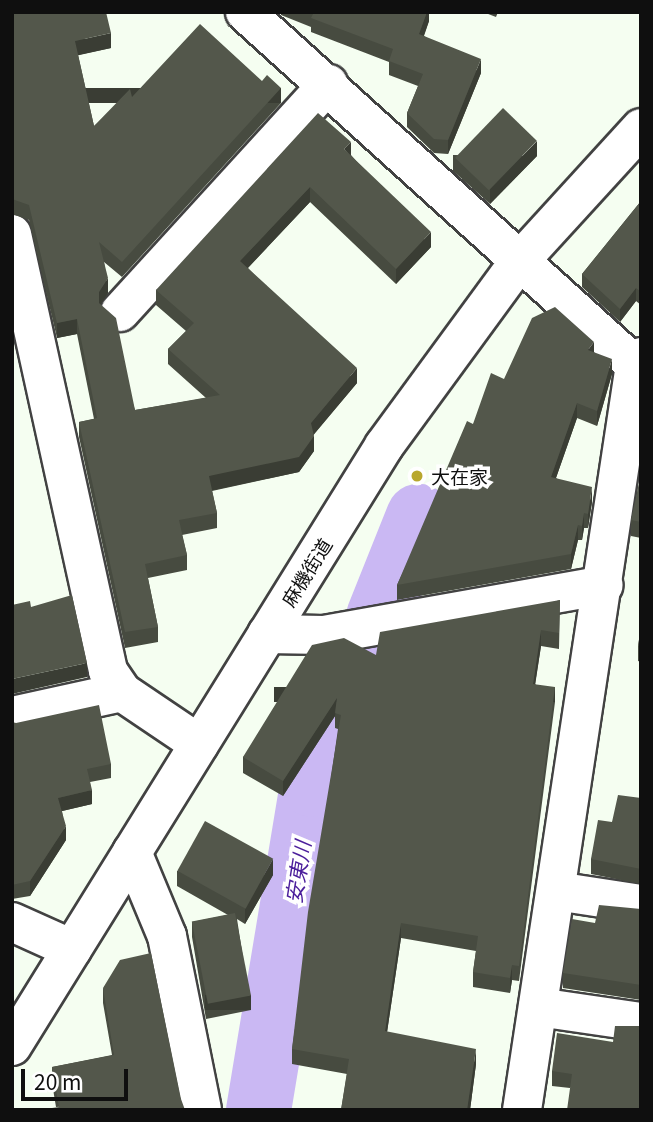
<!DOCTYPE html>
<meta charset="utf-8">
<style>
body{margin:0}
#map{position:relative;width:653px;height:1122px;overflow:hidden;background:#f5fef1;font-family:Georgia,"Noto Sans JP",serif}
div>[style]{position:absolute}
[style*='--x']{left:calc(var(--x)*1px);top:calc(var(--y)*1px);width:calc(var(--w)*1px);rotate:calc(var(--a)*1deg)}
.river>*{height:65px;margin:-32.5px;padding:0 32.5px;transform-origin:32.5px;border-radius:32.5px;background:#cab8f3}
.roads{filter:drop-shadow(2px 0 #424242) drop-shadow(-2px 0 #424242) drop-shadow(0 2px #424242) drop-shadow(0 -2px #424242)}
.minor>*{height:38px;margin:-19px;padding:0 19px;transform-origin:19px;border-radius:19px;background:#fff}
.wall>*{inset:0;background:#474b40}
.shaded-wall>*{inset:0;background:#3a3d34;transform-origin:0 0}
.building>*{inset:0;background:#53574b;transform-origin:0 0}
.dots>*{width:19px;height:19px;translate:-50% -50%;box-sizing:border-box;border:4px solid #fff;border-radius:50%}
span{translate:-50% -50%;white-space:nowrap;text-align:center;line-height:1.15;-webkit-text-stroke:7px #fff;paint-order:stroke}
.poi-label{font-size:19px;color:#0f0f0f}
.left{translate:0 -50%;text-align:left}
.street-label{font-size:19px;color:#0f0f0f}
.water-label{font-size:21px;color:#4b1e9b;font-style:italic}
.frame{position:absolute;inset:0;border:14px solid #0f0f0f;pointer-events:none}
.scale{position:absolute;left:21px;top:1069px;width:107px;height:32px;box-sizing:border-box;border:4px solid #0f0f0f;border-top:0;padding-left:9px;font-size:21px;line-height:24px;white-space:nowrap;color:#0f0f0f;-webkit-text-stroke:5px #fff;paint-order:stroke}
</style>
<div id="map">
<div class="river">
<div style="--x:378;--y:616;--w:108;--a:-68.2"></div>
<div style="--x:258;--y:1110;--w:330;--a:-80.6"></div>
<div style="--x:312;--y:784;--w:150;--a:-68.6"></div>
</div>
<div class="roads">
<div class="minor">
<div style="--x:245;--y:12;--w:526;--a:42.15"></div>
<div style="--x:12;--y:234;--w:447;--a:77.6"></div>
<div style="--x:108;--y:671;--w:25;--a:56"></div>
<div style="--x:122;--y:692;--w:93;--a:34"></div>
<div style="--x:120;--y:312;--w:309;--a:-47.6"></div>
<div style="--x:267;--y:634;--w:57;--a:1"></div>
<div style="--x:324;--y:635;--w:284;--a:-10.1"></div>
<div style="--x:12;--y:716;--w:113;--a:-12.3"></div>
<div style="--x:132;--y:852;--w:91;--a:67.4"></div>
<div style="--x:167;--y:936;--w:177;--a:78.6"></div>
<div style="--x:556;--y:891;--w:86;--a:8.7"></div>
<div style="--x:12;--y:922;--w:66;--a:24.2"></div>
<div style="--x:538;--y:1007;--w:104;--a:8.3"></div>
<div style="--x:12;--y:1046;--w:706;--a:-58.2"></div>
<div style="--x:384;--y:446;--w:225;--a:-53.8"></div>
<div style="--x:517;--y:264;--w:184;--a:-47.6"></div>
<div style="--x:522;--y:1110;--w:754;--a:-81.38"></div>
<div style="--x:635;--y:365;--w:10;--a:-53"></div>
</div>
</div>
<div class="wall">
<div style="clip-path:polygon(12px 12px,111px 48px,78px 55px,94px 126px,132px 97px,281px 103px,122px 277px,104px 262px,108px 293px,100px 304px,135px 410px,206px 398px,168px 364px,168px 349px,186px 331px,156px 305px,156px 290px,351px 155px,431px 247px,396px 284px,310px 202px,248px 268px,357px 383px,313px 435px,314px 451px,299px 472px,212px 491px,217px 513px,217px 528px,182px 535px,187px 555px,187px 570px,148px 578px,158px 627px,158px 642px,125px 648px,79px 437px,79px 422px,94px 419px,77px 334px,57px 338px,29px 220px,12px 214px)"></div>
<div style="clip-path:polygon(281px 12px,429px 12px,429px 21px,424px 36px,481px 73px,448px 154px,434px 153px,407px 127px,407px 113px,418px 86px,389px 75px,389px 62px,311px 32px,311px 27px,281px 15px)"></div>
<div style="clip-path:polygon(483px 12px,498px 12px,496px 17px)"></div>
<div style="clip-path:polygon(453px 155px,537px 156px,490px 204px,453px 171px)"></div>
<div style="clip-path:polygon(641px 201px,641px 305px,636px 301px,620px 322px,582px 287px,582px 274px)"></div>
<div style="clip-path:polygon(594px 352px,612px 374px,597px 426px,577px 418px,556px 478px,592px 502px,588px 528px,584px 528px,582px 540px,578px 540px,571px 569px,397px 600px,397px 585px,473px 424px)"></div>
<div style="clip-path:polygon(641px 475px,641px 538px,631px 536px,631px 520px)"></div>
<div style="clip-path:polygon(560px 600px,559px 649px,541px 646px,535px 684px,555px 702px,519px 981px,512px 980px,510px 993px,473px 987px,473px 972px,476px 951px,401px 938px,387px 1032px,476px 1064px,470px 1110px,341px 1110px,347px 1074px,292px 1064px,292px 1049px,338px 729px,335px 728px,335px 716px,283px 796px,243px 773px,243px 757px,376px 655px)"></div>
<div style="clip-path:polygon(641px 627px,641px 662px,638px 661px,638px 646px)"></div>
<div style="clip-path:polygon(12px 722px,111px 764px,111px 778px,90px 782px,92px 804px,62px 811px,66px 840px,30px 896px,12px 899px)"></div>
<div style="clip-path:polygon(641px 798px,641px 884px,591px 874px,591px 859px,612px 822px)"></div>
<div style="clip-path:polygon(177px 871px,273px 875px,245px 924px,237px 919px,251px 1010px,206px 1019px,192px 937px,192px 922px,228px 915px,177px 886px)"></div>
<div style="clip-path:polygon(641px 909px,641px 1000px,563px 988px,563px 973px,595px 923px)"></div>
<div style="clip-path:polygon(103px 988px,181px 1099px,56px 1107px,52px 1083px,52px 1067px,112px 1055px,103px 1003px)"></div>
<div style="clip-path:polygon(641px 1026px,570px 1088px,552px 1086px,552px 1071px,613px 1042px)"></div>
</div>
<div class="shaded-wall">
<div style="clip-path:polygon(427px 12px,429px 12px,429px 21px,419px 48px,419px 34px)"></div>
<div style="clip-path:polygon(111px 33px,111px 48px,75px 56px,75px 41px)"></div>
<div style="clip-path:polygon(481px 59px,481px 73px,448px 154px,448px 140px)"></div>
<div style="left:281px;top:88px;width:15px;height:236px;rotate:90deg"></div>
<div style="clip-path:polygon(537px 141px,537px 156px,490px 204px,490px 189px)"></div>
<div style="clip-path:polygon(351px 142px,351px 157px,344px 149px)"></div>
<div style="clip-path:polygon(310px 187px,310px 202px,240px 276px,240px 261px)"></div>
<div style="clip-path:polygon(431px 232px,431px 247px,396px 284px,396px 269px)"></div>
<div style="clip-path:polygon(108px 278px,108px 293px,99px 307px,99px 292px)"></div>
<div style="clip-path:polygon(636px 288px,636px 301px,620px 322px,620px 309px)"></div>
<div style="clip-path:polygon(77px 319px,77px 334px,57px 338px,57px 323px)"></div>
<div style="clip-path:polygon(594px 342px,594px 357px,588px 350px)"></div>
<div style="clip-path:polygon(612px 359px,612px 374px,597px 426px,597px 411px)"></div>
<div style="clip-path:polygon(357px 368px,357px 383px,311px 438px,311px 423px)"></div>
<div style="clip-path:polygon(577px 403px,577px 418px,551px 492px,551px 477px)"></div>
<div style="clip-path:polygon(314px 436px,314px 451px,299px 472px,209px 491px,209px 476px)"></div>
<div style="clip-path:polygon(592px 487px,592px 502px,588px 528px,588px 514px)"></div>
<div style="clip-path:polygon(584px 513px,584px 528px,582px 540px,582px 526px)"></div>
<div style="clip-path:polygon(578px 525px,578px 540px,571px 569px,571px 554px)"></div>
<div style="clip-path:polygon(541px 630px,541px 646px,533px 699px,533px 684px)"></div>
<div style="clip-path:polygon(87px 663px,87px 677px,12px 694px,12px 679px)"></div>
<div style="left:555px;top:687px;width:15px;height:281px;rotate:90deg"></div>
<div style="clip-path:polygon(337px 698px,335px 716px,283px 796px,283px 781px)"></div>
<div style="clip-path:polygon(92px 790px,92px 804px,58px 812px,58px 798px)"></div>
<div style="clip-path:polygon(66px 826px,66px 840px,30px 896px,30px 881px)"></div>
<div style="clip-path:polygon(273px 859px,273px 875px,245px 924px,245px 908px)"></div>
<div style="clip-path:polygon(401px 923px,401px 938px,385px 1046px,385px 1031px)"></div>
<div style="clip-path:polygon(512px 965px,512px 980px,510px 993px,510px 978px)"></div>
<div style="left:251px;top:995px;width:15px;height:46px;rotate:90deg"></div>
<div style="clip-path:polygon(476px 1049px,476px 1064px,470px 1110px,467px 1110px)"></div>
</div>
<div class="building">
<div style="clip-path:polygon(12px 12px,106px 12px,111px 33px,75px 41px,94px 126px,130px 89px,132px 97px,200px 24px,262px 81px,267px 75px,281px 88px,122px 262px,99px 242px,108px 278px,99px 292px,99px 303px,116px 318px,135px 410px,220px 395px,168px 349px,194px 323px,156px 290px,318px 113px,351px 142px,344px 149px,431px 232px,396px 269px,310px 187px,240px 261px,357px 368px,311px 423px,314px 436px,299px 457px,209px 476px,217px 513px,179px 520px,187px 555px,145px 564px,158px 627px,125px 632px,79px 422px,97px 418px,77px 319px,57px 323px,29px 205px,12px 199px)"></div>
<div style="clip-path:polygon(309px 12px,427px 12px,419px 34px,481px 59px,448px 140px,434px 139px,407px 113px,423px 74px,389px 61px,393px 49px,311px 18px,313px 14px)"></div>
<div style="left:503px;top:108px;width:47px;height:69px;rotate:44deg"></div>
<div style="clip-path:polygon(641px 201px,641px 292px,636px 288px,620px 309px,582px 274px)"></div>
<div style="clip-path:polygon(555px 307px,594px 342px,588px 350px,612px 359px,597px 411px,577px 403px,551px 477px,592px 487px,588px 514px,584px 513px,582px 526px,578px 525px,571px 554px,397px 585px,467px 421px,473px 424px,491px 373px,504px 379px,532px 318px)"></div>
<div style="clip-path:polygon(641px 475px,641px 522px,631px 520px)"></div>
<div style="clip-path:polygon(72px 595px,87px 663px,12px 679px,12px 605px,30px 601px,31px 607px)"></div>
<div style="clip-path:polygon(560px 600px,559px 633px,541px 630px,533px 684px,555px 687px,519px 966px,512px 965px,510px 978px,473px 972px,478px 936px,401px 923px,385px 1031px,476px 1049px,467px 1110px,341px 1110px,349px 1059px,292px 1049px,308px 912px,341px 715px,335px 713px,337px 698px,283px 781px,243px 757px,312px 645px,344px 638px,376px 655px,380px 632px)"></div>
<div style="clip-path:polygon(641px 627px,641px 646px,638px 646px)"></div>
<div style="clip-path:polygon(99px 705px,111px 764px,87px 769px,92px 790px,58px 798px,66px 826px,30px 881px,12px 885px,12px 722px,16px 723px)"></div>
<div style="clip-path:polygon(618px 795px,641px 798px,641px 869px,591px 859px,598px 820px,612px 822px)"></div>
<div style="left:205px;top:821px;width:78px;height:57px;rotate:29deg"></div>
<div style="clip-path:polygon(599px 905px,641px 909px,641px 985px,563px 973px,572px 919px,595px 923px)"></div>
<div style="left:235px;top:913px;width:84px;height:44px;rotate:79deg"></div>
<div style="clip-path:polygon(151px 953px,181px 1099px,185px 1110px,53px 1110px,52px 1108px,59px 1107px,52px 1067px,114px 1055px,103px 988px,120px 960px)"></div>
<div style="clip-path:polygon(615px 1026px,641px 1026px,641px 1110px,567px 1110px,572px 1074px,552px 1071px,557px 1033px,613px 1042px)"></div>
</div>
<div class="dots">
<div style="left:417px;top:476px;background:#b8a72d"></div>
</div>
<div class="poi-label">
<span class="left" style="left:431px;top:476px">大在家</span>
</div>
<div class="street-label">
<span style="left:306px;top:572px;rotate:-58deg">麻機街道</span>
</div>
<div class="water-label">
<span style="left:297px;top:872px;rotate:-81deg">安東川</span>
</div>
<div class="frame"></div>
<div class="scale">20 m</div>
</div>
